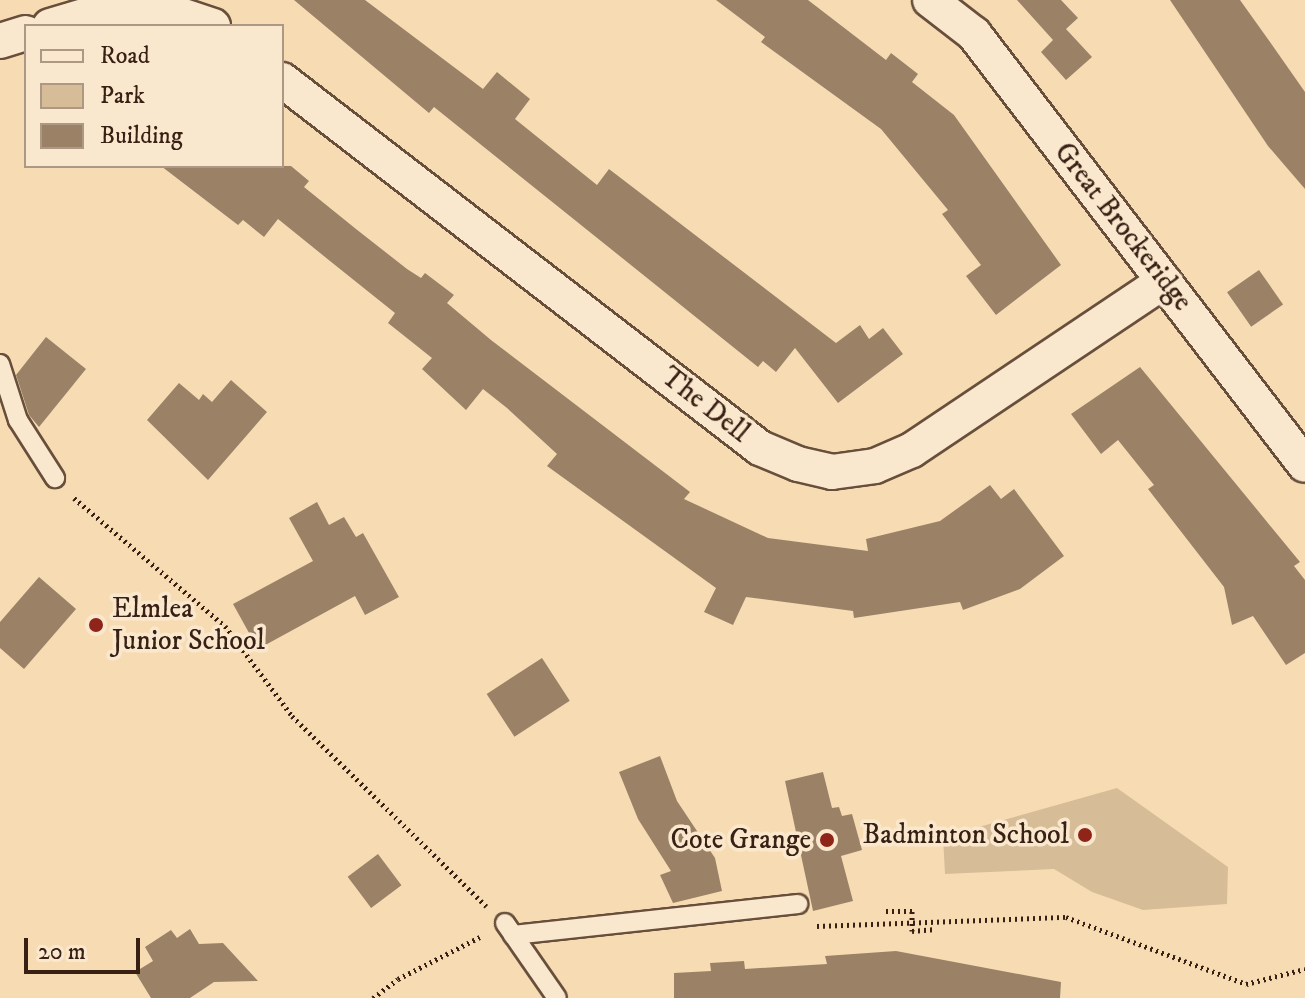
<!DOCTYPE html>
<style>
body{margin:0}
#map{position:relative;width:1305px;height:998px;overflow:hidden;background:#f7dcb3;font-family:"IM FELL DW Pica",serif}
div>[style]{position:absolute}
[style*='--x']{left:calc(var(--x)*1px);top:calc(var(--y)*1px);width:calc(var(--w)*1px);rotate:calc(var(--a)*1deg)}
.green>*{inset:0;background:#d7bc98}
.building>*{inset:0;background:#9b8267;transform-origin:0 0}
.path>*{height:5px;margin-top:-2.5px;transform-origin:0;background:repeating-linear-gradient(90deg,#382014 0 2px,transparent 0 6px)}
.roads{filter:drop-shadow(2px 0 #684f3c) drop-shadow(-2px 0 #684f3c) drop-shadow(0 2px #684f3c) drop-shadow(0 -2px #684f3c)}
.lane>*{height:18px;margin:-9px;padding:0 9px;transform-origin:9px;border-radius:9px;background:#fae8ce}
.street>*{height:34px;margin:-17px;padding:0 17px;transform-origin:17px;border-radius:17px;background:#fae8ce}
.path-bridge>*{height:5px;margin-top:-2.5px;transform-origin:0;background:repeating-linear-gradient(90deg,#382014 0 2px,transparent 0 6px)}
.dots>*{width:22px;height:22px;translate:-50% -50%;box-sizing:border-box;border:4px solid #fae8ce;border-radius:50%}
span{translate:-50% -50%;white-space:nowrap;text-align:center;line-height:1.15;-webkit-text-stroke:7px #fae8ce;paint-order:stroke}
.street-label{font-size:28px;color:#382014}
.poi-label{font-size:28px;color:#382014}
.left{translate:0 -50%;text-align:left}
.right{translate:-100% -50%;text-align:right}
.legend{position:absolute;left:24px;top:24px;width:260px;height:144px;box-sizing:border-box;background:#fae8ce;border:2px solid #ac9884;margin:0;padding:10px 14px;list-style:none;font-size:24px;color:#382014}
.legend li{display:flex;align-items:center;gap:16px;height:40px}
.legend b{width:40px;border:2px solid #ac9884}
.scale{position:absolute;left:24px;top:938px;width:116px;height:36px;box-sizing:border-box;border:4px solid #382014;border-top:0;padding-left:10px;font-size:24px;line-height:28px;white-space:nowrap;color:#382014;-webkit-text-stroke:6px #fae8ce;paint-order:stroke}
</style>
<div id="map">
<div class="green">
<div style="clip-path:polygon(1117px 788px,1228px 867px,1227px 904px,1143px 910px,1092px 892px,1054px 869px,945px 874px,943px 837px)"></div>
</div>
<div class="building">
<div style="clip-path:polygon(294px 0,365px 0,483px 89px,497px 72px,530px 99px,515px 119px,597px 185px,609px 169px,836px 343px,860px 325px,869px 339px,883px 328px,903px 354px,838px 403px,795px 348px,776px 372px,763px 361px,758px 367px,434px 107px,429px 113px)"></div>
<div style="clip-path:polygon(716px 0,808px 0,886px 60px,891px 53px,918px 74px,912px 82px,954px 115px,1061px 265px,996px 315px,966px 276px,981px 265px,942px 214px,948px 210px,881px 129px,761px 42px,765px 37px)"></div>
<div style="clip-path:polygon(1017px 0,1061px 0,1078px 18px,1066px 29px,1092px 57px,1066px 80px,1041px 52px,1053px 40px)"></div>
<div style="clip-path:polygon(1170px 0,1240px 0,1270px 42px,1305px 92px,1305px 189px,1268px 146px)"></div>
<div style="clip-path:polygon(161px 166px,291px 166px,309px 181px,304px 187px,356px 229px,407px 269px,421px 278px,425px 273px,454px 295px,447px 303px,491px 340px,690px 492px,684px 499px,768px 538px,868px 551px,866px 539px,940px 521px,990px 485px,1001px 499px,1014px 489px,1064px 556px,1020px 589px,963px 610px,960px 602px,854px 618px,853px 611px,746px 597px,733px 625px,704px 612px,716px 588px,547px 466px,557px 454px,507px 408px,483px 389px,466px 410px,422px 369px,432px 358px,388px 323px,395px 313px,330px 261px,278px 219px,264px 237px,243px 220px,238px 225px)"></div>
<div style="left:1259px;top:270px;width:42px;height:39px;rotate:55deg"></div>
<div style="clip-path:polygon(46px 337px,86px 369px,39px 427px,29px 415px,16px 375px)"></div>
<div style="clip-path:polygon(1140px 367px,1300px 562px,1294px 566px,1305px 580px,1305px 653px,1286px 665px,1253px 616px,1232px 625px,1224px 587px,1148px 489px,1154px 485px,1118px 440px,1101px 454px,1071px 414px)"></div>
<div style="clip-path:polygon(231px 380px,267px 412px,208px 480px,147px 420px,179px 383px,199px 400px,203px 394px,212px 402px)"></div>
<div style="clip-path:polygon(317px 502px,329px 525px,344px 517px,356px 537px,363px 533px,399px 597px,365px 615px,355px 596px,258px 649px,233px 604px,313px 561px,289px 518px)"></div>
<div style="clip-path:polygon(39px 577px,76px 609px,24px 669px,0 648px,0 622px)"></div>
<div style="left:542px;top:658px;width:51px;height:66px;rotate:57deg"></div>
<div style="clip-path:polygon(660px 756px,677px 801px,715px 858px,722px 891px,673px 903px,660px 875px,671px 871px,638px 819px,619px 772px)"></div>
<div style="clip-path:polygon(823px 772px,832px 808px,839px 807px,842px 816px,852px 814px,862px 850px,841px 856px,853px 901px,813px 911px,785px 781px)"></div>
<div style="left:378px;top:854px;width:39px;height:38px;rotate:53deg"></div>
<div style="clip-path:polygon(190px 929px,199px 944px,223px 943px,258px 981px,214px 982px,190px 998px,151px 998px,135px 972px,153px 961px,145px 947px,171px 930px,177px 938px)"></div>
<div style="clip-path:polygon(896px 951px,1061px 982px,1060px 998px,674px 998px,674px 973px,711px 971px,710px 963px,744px 961px,745px 969px,827px 964px,825px 956px)"></div>
</div>
<div class="path">
<div style="--x:74;--y:498;--w:198;--a:40.3"></div>
<div style="--x:225;--y:626;--w:112;--a:53.3"></div>
<div style="--x:292;--y:716;--w:272;--a:44.4"></div>
<div style="--x:817;--y:926;--w:249;--a:-2.1"></div>
<div style="--x:1066;--y:917;--w:192;--a:20.4"></div>
<div style="--x:1246;--y:984;--w:61;--a:-14.3"></div>
<div style="--x:373;--y:998;--w:31;--a:-37"></div>
<div style="--x:398;--y:979;--w:92;--a:-27.1"></div>
</div>
<div class="roads">
<div class="lane">
<div style="--x:0;--y:364;--w:59;--a:72.2"></div>
<div style="--x:18;--y:420;--w:69;--a:57.5"></div>
<div style="--x:505;--y:923;--w:91;--a:55.3"></div>
<div style="--x:513;--y:935;--w:287;--a:-6.2"></div>
</div>
<div class="street">
<div style="--x:930;--y:0;--w:56;--a:37.7"></div>
<div style="--x:974;--y:34;--w:543;--a:52.48"></div>
<div style="--x:50;--y:26;--w:64;--a:-16.4"></div>
<div style="--x:111;--y:8;--w:48;--a:0"></div>
<div style="--x:159;--y:8;--w:57;--a:18.4"></div>
<div style="--x:0;--y:41;--w:27;--a:-17"></div>
<div style="--x:282;--y:80;--w:603;--a:37.59"></div>
<div style="--x:760;--y:448;--w:41;--a:22.8"></div>
<div style="--x:798;--y:464;--w:35;--a:13"></div>
<div style="--x:832;--y:472;--w:43;--a:-7.9"></div>
<div style="--x:875;--y:466;--w:40;--a:-23.4"></div>
<div style="--x:912;--y:450;--w:303;--a:-33.8"></div>
</div>
</div>
<div class="path-bridge">
<div style="--x:886;--y:911;--w:26;--a:0"></div>
<div style="--x:912;--y:911;--w:20;--a:90"></div>
<div style="--x:912;--y:931;--w:21;--a:-5"></div>
</div>
<div class="dots">
<div style="left:96px;top:625px;background:#8f2418"></div>
<div style="left:1085px;top:835px;background:#8f2418"></div>
<div style="left:827px;top:840px;background:#8f2418"></div>
</div>
<div class="street-label">
<span style="left:1123px;top:227px;rotate:52deg">Great Brockeridge</span>
<span style="left:705px;top:405px;rotate:38deg">The Dell</span>
</div>
<div class="poi-label">
<span class="left" style="left:112px;top:625px">Elmlea<br>Junior School</span>
<span class="right" style="left:1069px;top:835px">Badminton School</span>
<span class="right" style="left:811px;top:840px">Cote Grange</span>
</div>
<ul class="legend">
<li><b style="height:10px;background:#fae8ce"></b>Road</li>
<li><b style="height:22px;background:#d7bc98"></b>Park</li>
<li><b style="height:22px;background:#9b8267"></b>Building</li>
</ul>
<div class="scale">20 m</div>
</div>
